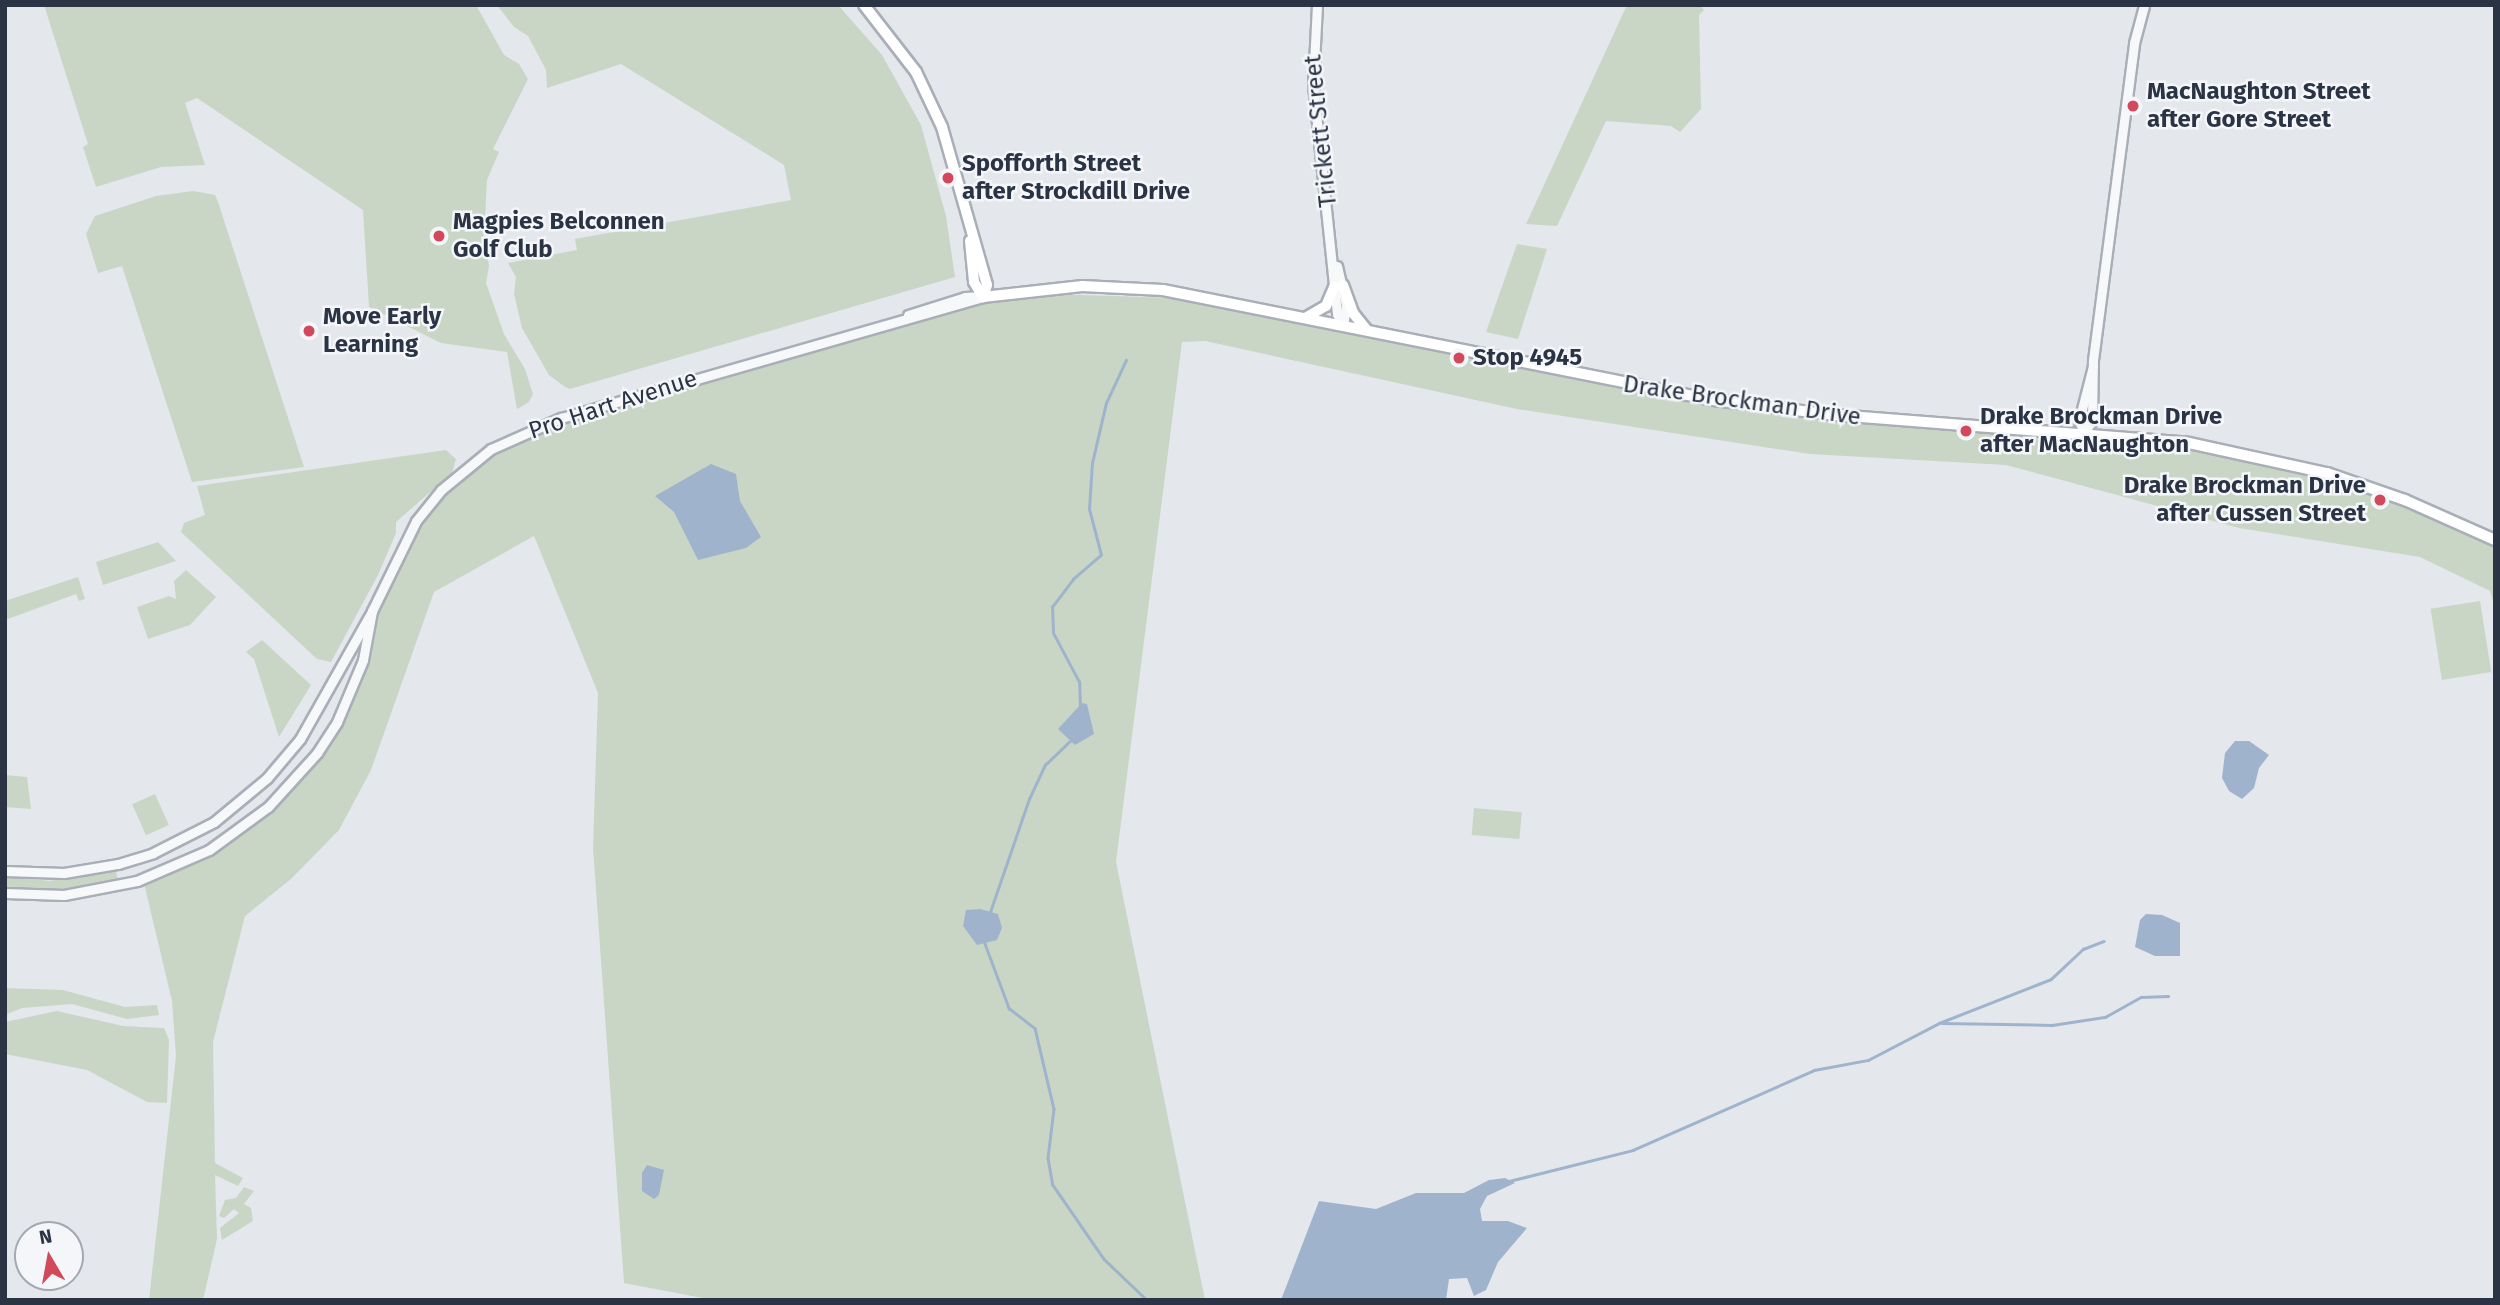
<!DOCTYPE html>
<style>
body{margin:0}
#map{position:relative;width:2500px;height:1305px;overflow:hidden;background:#e4e7ec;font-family:"Fira Sans",sans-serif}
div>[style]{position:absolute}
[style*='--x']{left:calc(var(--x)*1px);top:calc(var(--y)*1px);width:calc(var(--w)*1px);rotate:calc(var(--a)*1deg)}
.green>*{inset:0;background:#c9d6c5;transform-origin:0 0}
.water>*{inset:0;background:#9fb4cc}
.stream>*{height:2.5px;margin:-1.25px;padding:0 1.25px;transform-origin:1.25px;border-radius:1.25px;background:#9fb4cc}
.roads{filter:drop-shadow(2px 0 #a9aeb7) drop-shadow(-2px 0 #a9aeb7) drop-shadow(0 2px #a9aeb7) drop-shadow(0 -2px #a9aeb7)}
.tertiary>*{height:9px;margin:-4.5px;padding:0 4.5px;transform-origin:4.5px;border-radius:4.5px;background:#f7f8fa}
.secondary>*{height:10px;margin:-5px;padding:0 5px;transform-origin:5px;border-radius:5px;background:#fff}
.dots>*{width:19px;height:19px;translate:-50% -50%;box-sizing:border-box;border:4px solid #f4f6f9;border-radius:50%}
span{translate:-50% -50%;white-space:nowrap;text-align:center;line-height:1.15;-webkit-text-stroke:5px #f4f6f9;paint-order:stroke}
.poi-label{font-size:24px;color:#2b3445;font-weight:700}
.left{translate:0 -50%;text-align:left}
.right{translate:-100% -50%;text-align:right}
.street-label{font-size:24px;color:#2b3445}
.frame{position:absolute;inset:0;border:7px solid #2b3445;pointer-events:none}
.north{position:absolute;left:14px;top:1221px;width:70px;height:70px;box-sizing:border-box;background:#f4f6f9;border:2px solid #a4a8b1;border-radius:50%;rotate:350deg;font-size:19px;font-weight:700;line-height:28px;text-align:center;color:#2b3445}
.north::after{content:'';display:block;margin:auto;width:24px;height:32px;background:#d1495b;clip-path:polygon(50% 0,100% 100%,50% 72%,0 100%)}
</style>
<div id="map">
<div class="green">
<div style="clip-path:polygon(44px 5px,476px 5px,504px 55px,519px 64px,528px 79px,493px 149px,499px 152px,487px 180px,485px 219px,481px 218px,489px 266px,486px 283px,504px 334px,525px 369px,533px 394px,529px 402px,517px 409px,507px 352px,441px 343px,369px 307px,363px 210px,197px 98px,185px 103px,205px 165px,161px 167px,96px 187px,83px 147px,88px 144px)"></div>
<div style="clip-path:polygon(497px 5px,838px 5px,882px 55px,921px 125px,946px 216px,955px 277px,570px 389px,565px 387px,549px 375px,522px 328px,514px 294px,516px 277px,508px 263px,577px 250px,575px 239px,791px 200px,784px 165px,621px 64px,547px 88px,546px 70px,528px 36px,514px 27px)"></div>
<div style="clip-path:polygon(1627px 5px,1700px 5px,1704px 10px,1699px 15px,1701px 109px,1680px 132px,1671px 126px,1606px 121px,1557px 226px,1526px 224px)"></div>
<div style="clip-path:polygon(193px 191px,215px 195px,218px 202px,304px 467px,192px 482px,122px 266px,98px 273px,86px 234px,95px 216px,156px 196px)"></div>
<div style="clip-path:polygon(1517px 244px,1547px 249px,1518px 339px,1486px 332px)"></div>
<div style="clip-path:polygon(1048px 294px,1179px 298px,1754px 406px,2142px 437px,2327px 473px,2495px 540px,2495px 607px,2490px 591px,2420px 557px,2239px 528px,2006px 465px,1810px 454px,1517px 409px,1205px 341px,1182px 342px,1116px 862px,1205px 1300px,713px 1300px,624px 1283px,593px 848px,598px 693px,534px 536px,434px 592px,371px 770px,339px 830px,291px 879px,245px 916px,213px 1042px,215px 1163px,243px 1178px,238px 1186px,215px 1175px,217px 1239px,203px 1300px,149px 1300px,176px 1056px,172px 1001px,143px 879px,209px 850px,294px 781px,353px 689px,372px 611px,416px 521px,476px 459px,550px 421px,964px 305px)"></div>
<div style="clip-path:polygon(446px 450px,456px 459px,452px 473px,396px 522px,396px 533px,378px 575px,331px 662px,317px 659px,181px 532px,184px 523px,205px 515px,197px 486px)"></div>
<div style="clip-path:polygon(158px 542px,176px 561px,103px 585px,96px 562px)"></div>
<div style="clip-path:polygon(186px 570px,216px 597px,190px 625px,148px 639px,137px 607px,169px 596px,176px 599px,174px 581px)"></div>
<div style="clip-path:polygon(78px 577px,85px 599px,79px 601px,76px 594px,5px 620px,5px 601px)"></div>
<div style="left:2480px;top:601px;width:72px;height:50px;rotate:81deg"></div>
<div style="clip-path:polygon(262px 640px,311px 685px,279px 737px,254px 659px,246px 652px)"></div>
<div style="clip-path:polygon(5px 775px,27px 777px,31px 809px,5px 807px)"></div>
<div style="left:155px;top:794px;width:34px;height:25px;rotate:66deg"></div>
<div style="left:1474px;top:808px;width:48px;height:27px;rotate:5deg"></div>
<div style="clip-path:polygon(116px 871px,118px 881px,65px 890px,5px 889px,5px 875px,49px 881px)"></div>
<div style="clip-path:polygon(5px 988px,63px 990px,125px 1007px,157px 1005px,159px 1015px,127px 1019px,72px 1004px,22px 1008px,5px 1015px)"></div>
<div style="clip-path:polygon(57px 1011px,123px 1026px,164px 1028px,169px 1040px,167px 1103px,147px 1102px,87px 1070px,5px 1054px,5px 1022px)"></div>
<div style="clip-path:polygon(244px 1187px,254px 1191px,244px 1204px,251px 1208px,253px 1221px,222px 1240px,220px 1228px,239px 1213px,234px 1209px,224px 1218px,219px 1216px,225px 1200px,236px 1198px)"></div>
</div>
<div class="water">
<div style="clip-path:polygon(711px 464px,736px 474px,740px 501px,761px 537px,746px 548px,698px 560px,674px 512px,655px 496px)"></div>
<div style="clip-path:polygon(1082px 703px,1087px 704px,1094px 734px,1075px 745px,1058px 729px)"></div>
<div style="clip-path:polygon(2235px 741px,2249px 741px,2269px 755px,2259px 768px,2254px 788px,2242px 799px,2229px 791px,2222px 778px,2225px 753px)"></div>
<div style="clip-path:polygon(980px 909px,998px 914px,1002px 928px,997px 940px,977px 945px,963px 926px,966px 910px)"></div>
<div style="clip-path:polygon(2146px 914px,2162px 915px,2180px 923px,2180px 956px,2155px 956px,2135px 947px,2140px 920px)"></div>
<div style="clip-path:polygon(647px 1165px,664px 1170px,659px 1195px,654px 1199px,642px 1191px,642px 1173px)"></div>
<div style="clip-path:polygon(1505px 1178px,1515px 1183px,1487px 1196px,1480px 1209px,1482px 1221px,1508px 1221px,1527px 1228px,1498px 1262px,1486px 1290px,1474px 1296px,1467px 1278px,1449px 1279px,1446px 1300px,1281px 1300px,1319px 1201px,1376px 1209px,1416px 1193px,1464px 1193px,1489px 1180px)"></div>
</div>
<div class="stream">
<div style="--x:1080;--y:707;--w:25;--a:-92"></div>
<div style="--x:1079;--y:682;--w:55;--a:-118"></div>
<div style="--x:1053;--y:633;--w:26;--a:-92"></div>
<div style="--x:1052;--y:607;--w:35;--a:-53"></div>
<div style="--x:1073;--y:579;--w:37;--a:-41"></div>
<div style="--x:1101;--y:555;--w:48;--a:-104.6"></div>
<div style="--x:1089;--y:509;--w:46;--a:-86.3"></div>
<div style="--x:1092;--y:463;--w:62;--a:-76.9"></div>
<div style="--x:1106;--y:403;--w:47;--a:-65.1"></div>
<div style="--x:989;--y:915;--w:123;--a:-71"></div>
<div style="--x:1029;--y:799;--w:38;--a:-65"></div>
<div style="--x:1045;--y:765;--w:36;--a:-44"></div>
<div style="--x:984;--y:941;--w:72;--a:69.5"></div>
<div style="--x:1009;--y:1008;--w:33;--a:38"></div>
<div style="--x:1035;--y:1028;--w:83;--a:76.8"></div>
<div style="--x:1054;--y:1109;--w:49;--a:97"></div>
<div style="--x:1048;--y:1158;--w:27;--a:80"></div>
<div style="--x:1053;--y:1185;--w:90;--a:55.4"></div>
<div style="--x:1104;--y:1259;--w:59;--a:43.6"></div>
<div style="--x:1942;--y:1023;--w:110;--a:1"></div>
<div style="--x:2052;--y:1025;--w:54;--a:-8.6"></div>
<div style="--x:2105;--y:1017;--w:41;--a:-29.1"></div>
<div style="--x:2141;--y:997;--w:27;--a:-2"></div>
<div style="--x:1509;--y:1181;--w:128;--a:-14"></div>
<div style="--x:1633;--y:1150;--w:198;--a:-23.8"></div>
<div style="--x:1814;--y:1070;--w:55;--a:-10.5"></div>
<div style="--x:1868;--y:1060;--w:80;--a:-27.5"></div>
<div style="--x:1939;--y:1023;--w:120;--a:-21.4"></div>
<div style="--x:2051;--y:979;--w:44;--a:-43.2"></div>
<div style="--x:2083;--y:949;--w:22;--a:-21"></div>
</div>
<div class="roads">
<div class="tertiary">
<div style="--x:1317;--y:5;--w:80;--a:92.9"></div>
<div style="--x:1313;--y:85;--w:230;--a:84"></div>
<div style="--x:1337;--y:314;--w:13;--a:63"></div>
<div style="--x:1337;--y:266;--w:40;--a:77"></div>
<div style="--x:1346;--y:305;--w:21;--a:98"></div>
<div style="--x:908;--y:315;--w:60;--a:-17.5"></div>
<div style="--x:965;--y:297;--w:17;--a:-3"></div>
<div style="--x:2093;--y:366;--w:57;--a:104.3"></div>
<div style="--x:2079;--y:421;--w:12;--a:66"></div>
<div style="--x:2084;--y:432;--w:14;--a:-54"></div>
<div style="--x:2092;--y:421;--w:61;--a:-89.1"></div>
<div style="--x:2093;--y:360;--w:320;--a:-82.6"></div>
<div style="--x:2134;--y:43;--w:39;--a:-75"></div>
<div style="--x:5;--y:871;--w:59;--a:1.9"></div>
<div style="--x:64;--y:873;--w:55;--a:-9.5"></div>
<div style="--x:118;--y:864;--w:37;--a:-17"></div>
<div style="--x:153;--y:853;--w:68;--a:-26.9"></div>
<div style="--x:214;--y:822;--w:69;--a:-39.7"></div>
<div style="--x:267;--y:778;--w:51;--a:-49.8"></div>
<div style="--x:300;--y:739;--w:147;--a:-60.6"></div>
<div style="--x:5;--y:893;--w:59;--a:1.9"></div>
<div style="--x:64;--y:895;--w:74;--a:-10.9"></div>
<div style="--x:137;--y:881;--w:78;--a:-23.3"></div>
<div style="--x:209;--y:850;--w:73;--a:-36.1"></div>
<div style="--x:268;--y:807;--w:73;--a:-47.8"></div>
<div style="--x:317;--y:753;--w:37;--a:-57"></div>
<div style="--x:337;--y:722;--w:67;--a:-67.2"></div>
<div style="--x:363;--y:660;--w:50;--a:-79.6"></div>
<div style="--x:372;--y:611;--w:100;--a:-63.9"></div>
<div style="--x:416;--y:521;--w:40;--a:-51"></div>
<div style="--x:441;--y:490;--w:65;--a:-39.4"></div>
<div style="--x:491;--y:449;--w:77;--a:-23.9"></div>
<div style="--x:561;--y:418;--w:439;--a:-16"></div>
</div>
<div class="secondary">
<div style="--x:864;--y:5;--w:85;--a:52.2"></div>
<div style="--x:916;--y:72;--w:61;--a:64.7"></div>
<div style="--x:942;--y:127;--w:164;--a:74.1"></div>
<div style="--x:987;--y:285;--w:13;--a:108"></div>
<div style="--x:970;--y:241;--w:41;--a:84.4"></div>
<div style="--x:974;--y:282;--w:17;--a:59"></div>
<div style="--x:1343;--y:285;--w:30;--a:70"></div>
<div style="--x:1353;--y:313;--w:22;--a:51"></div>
<div style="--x:983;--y:297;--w:100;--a:-6.3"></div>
<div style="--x:1082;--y:286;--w:81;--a:2.8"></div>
<div style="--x:1163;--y:290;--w:561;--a:11.31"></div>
<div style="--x:1713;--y:400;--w:124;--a:7"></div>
<div style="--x:1836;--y:415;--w:354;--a:4.5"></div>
<div style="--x:2189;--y:443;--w:141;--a:12.3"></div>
<div style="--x:2327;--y:473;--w:83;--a:19.1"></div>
<div style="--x:2405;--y:500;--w:98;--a:24"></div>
<div style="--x:1305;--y:318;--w:24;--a:-30"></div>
<div style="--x:1326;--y:306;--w:21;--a:-67"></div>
</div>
</div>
<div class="dots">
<div style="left:2133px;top:106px;background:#d1495b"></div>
<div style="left:948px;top:178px;background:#d1495b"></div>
<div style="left:439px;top:236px;background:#d1495b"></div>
<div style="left:309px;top:331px;background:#d1495b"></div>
<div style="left:1459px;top:358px;background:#d1495b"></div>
<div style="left:1966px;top:431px;background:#d1495b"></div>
<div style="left:2380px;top:500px;background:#d1495b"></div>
</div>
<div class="poi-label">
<span class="left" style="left:2147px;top:106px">MacNaughton Street<br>after Gore Street</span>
<span class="left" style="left:962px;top:178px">Spofforth Street<br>after Strockdill Drive</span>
<span class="left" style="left:453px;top:236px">Magpies Belconnen<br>Golf Club</span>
<span class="left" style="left:323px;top:331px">Move Early<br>Learning</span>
<span class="left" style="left:1473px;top:358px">Stop 4945</span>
<span class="left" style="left:1980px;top:431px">Drake Brockman Drive<br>after MacNaughton</span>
<span class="right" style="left:2366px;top:500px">Drake Brockman Drive<br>after Cussen Street</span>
</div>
<div class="street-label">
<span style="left:1321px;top:131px;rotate:-96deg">Trickett Street</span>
<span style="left:1742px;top:401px;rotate:8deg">Drake Brockman Drive</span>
<span style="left:613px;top:405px;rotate:-18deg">Pro Hart Avenue</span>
</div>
<div class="frame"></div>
<div class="north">N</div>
</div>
